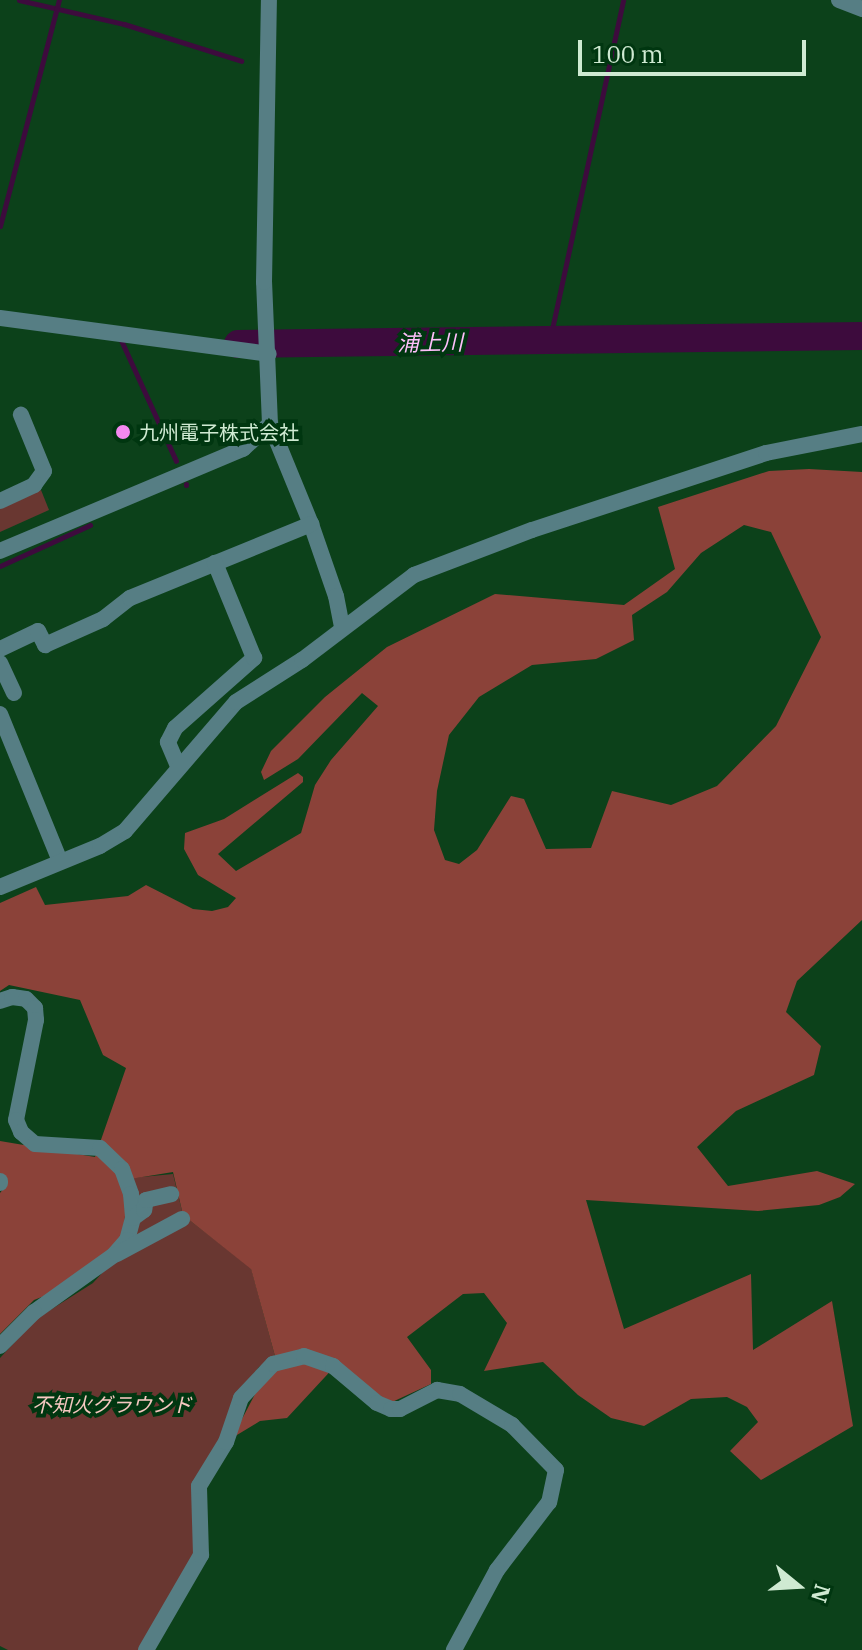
<!DOCTYPE html>
<meta charset="utf-8">
<style>
body{margin:0}
#map{position:relative;width:862px;height:1650px;overflow:hidden;background:#0c411a;font-family:"IBM Plex Serif","Noto Sans JP",serif}
div>[style]{position:absolute}
[style*='--x']{left:calc(var(--x)*1px);top:calc(var(--y)*1px);width:calc(var(--w)*1px);rotate:calc(var(--a)*1deg)}
.green>*{inset:0;background:#693731}
.forest>*{inset:0;background:#8b4239}
.stream>*{height:5px;margin:-2.5px;padding:0 2.5px;transform-origin:2.5px;border-radius:2.5px;background:#3d0b3d}
.river>*{height:28px;margin:-14px;padding:0 14px;transform-origin:14px;border-radius:14px;background:#3d0b3d}
.minor>*{height:16px;margin:-8px;padding:0 8px;transform-origin:8px;border-radius:8px;background:#567e84}
.dots>*{width:22px;height:22px;translate:-50% -50%;box-sizing:border-box;border:4px solid #003610;border-radius:50%}
span{translate:-50% -50%;white-space:nowrap;text-align:center;line-height:1.15;-webkit-text-stroke:8px #003610;paint-order:stroke}
.poi-label{font-size:20px;color:#cfead2}
.left{translate:0 -50%;text-align:left}
.park-label{font-size:20px;color:#f6c8c1;font-style:italic}
.water-label{font-size:22px;color:#febffb;font-style:italic}
.north{position:absolute;left:758px;top:1546px;width:80px;height:80px;-webkit-text-stroke:6px #003610;paint-order:stroke;rotate:108deg;font-size:22px;font-weight:700;line-height:32px;text-align:center;color:#cfead2}
.north::after{content:'';display:block;margin:auto;width:28px;height:36px;background:#cfead2;clip-path:polygon(50% 0,100% 100%,50% 72%,0 100%)}
.scale{position:absolute;left:578px;top:40px;width:228px;height:36px;box-sizing:border-box;border:4px solid #cfead2;border-top:0;padding-left:10px;font-size:24px;line-height:28px;white-space:nowrap;color:#cfead2;-webkit-text-stroke:6px #003610;paint-order:stroke}
</style>
<div id="map">
<div class="green">
<div style="clip-path:polygon(41px 490px,49px 510px,0 532px,0 508px)"></div>
<div style="clip-path:polygon(173px 1174px,183px 1215px,251px 1268px,275px 1356px,259px 1367px,235px 1398px,220px 1443px,199px 1473px,193px 1563px,141px 1650px,8px 1650px,0 1646px,0 1358px,36px 1319px,93px 1283px,113px 1261px,131px 1178px)"></div>
</div>
<div class="forest">
<div style="clip-path:polygon(evenodd,809px 469px,862px 472px,862px 920px,797px 981px,786px 1012px,821px 1046px,814px 1075px,736px 1111px,697px 1147px,728px 1186px,817px 1171px,855px 1184px,840px 1197px,819px 1205px,758px 1211px,586px 1200px,624px 1329px,751px 1274px,753px 1350px,832px 1301px,853px 1426px,761px 1480px,730px 1451px,758px 1422px,747px 1407px,727px 1397px,691px 1399px,644px 1426px,611px 1418px,578px 1395px,543px 1362px,484px 1371px,507px 1323px,484px 1293px,463px 1294px,407px 1337px,431px 1370px,431px 1384px,390px 1403px,337px 1364px,287px 1418px,260px 1421px,232px 1438px,275px 1356px,251px 1269px,183px 1215px,173px 1172px,124px 1180px,128px 1195px,122px 1236px,105px 1254px,52px 1293px,34px 1300px,0 1334px,0 1193px,7px 1184px,0 1176px,0 1141px,95px 1157px,126px 1068px,103px 1055px,80px 1000px,9px 985px,0 991px,0 903px,36px 887px,45px 905px,128px 896px,146px 885px,193px 909px,212px 911px,228px 907px,236px 898px,198px 875px,184px 849px,185px 833px,224px 819px,298px 773px,303px 777px,303px 782px,218px 854px,236px 871px,301px 833px,315px 785px,331px 760px,378px 706px,362px 693px,298px 759px,264px 780px,261px 772px,271px 751px,325px 697px,387px 647px,495px 594px,624px 605px,675px 569px,658px 507px,769px 471px,809px 469px,744px 525px,771px 532px,821px 637px,776px 726px,717px 786px,671px 805px,612px 791px,591px 848px,546px 849px,524px 799px,511px 796px,477px 850px,459px 864px,445px 860px,434px 830px,437px 791px,449px 735px,479px 697px,532px 665px,596px 659px,634px 640px,632px 615px,667px 592px,701px 553px,744px 525px)"></div>
</div>
<div class="stream">
<div style="--x:19;--y:0;--w:108;--a:12.9"></div>
<div style="--x:124;--y:24;--w:123;--a:17.5"></div>
<div style="--x:0;--y:226;--w:234;--a:-75.4"></div>
<div style="--x:120;--y:338;--w:135;--a:65.5"></div>
<div style="--x:549;--y:343;--w:351;--a:-77.8"></div>
<div style="--x:186;--y:484;--w:1;--a:90"></div>
<div style="--x:0;--y:566;--w:99;--a:-24.5"></div>
</div>
<div class="river">
<div style="--x:238;--y:344;--w:624;--a:-0.73"></div>
</div>
<div class="minor">
<div style="--x:839;--y:0;--w:25;--a:21"></div>
<div style="--x:0;--y:318;--w:271;--a:7.6"></div>
<div style="--x:270;--y:424;--w:108;--a:67.7"></div>
<div style="--x:311;--y:524;--w:76;--a:70.9"></div>
<div style="--x:336;--y:596;--w:31;--a:79"></div>
<div style="--x:0;--y:501;--w:38;--a:-25"></div>
<div style="--x:34;--y:485;--w:17;--a:-54"></div>
<div style="--x:44;--y:471;--w:61;--a:-112.3"></div>
<div style="--x:0;--y:551;--w:264;--a:-22.8"></div>
<div style="--x:243;--y:449;--w:37;--a:-43"></div>
<div style="--x:270;--y:424;--w:142;--a:-92.4"></div>
<div style="--x:264;--y:282;--w:282;--a:-89"></div>
<div style="--x:0;--y:649;--w:42;--a:-25.3"></div>
<div style="--x:38;--y:631;--w:16;--a:63"></div>
<div style="--x:45;--y:645;--w:64;--a:-24.1"></div>
<div style="--x:103;--y:619;--w:34;--a:-38"></div>
<div style="--x:130;--y:598;--w:196;--a:-22.2"></div>
<div style="--x:0;--y:663;--w:33;--a:65"></div>
<div style="--x:0;--y:714;--w:159;--a:67.8"></div>
<div style="--x:178;--y:766;--w:26;--a:-113"></div>
<div style="--x:168;--y:742;--w:16;--a:-63"></div>
<div style="--x:175;--y:728;--w:106;--a:-41.5"></div>
<div style="--x:254;--y:658;--w:103;--a:-112.3"></div>
<div style="--x:0;--y:887;--w:108;--a:-22.3"></div>
<div style="--x:100;--y:846;--w:29;--a:-31"></div>
<div style="--x:125;--y:831;--w:170;--a:-49.3"></div>
<div style="--x:236;--y:702;--w:78;--a:-32.5"></div>
<div style="--x:302;--y:660;--w:141;--a:-37.2"></div>
<div style="--x:414;--y:575;--w:126;--a:-20.9"></div>
<div style="--x:532;--y:530;--w:246;--a:-18.2"></div>
<div style="--x:766;--y:453;--w:98;--a:-11.2"></div>
<div style="--x:0;--y:1001;--w:13;--a:-18"></div>
<div style="--x:12;--y:997;--w:14;--a:8"></div>
<div style="--x:26;--y:999;--w:13;--a:45"></div>
<div style="--x:35;--y:1008;--w:12;--a:85"></div>
<div style="--x:36;--y:1020;--w:102;--a:101.3"></div>
<div style="--x:16;--y:1120;--w:13;--a:67"></div>
<div style="--x:21;--y:1132;--w:18;--a:41"></div>
<div style="--x:35;--y:1144;--w:65;--a:3.5"></div>
<div style="--x:100;--y:1148;--w:30;--a:44"></div>
<div style="--x:122;--y:1169;--w:27;--a:70"></div>
<div style="--x:131;--y:1194;--w:24;--a:85"></div>
<div style="--x:133;--y:1218;--w:23;--a:105"></div>
<div style="--x:127;--y:1240;--w:20;--a:131"></div>
<div style="--x:114;--y:1255;--w:98;--a:144.5"></div>
<div style="--x:34;--y:1312;--w:48;--a:135"></div>
<div style="--x:0;--y:1181;--w:2;--a:90"></div>
<div style="--x:133;--y:1218;--w:14;--a:-36"></div>
<div style="--x:144;--y:1210;--w:10;--a:-79"></div>
<div style="--x:146;--y:1200;--w:26;--a:-13"></div>
<div style="--x:117;--y:1254;--w:74;--a:-28.3"></div>
<div style="--x:146;--y:1650;--w:110;--a:-59.9"></div>
<div style="--x:201;--y:1555;--w:69;--a:-91.7"></div>
<div style="--x:199;--y:1486;--w:52;--a:-58.5"></div>
<div style="--x:226;--y:1442;--w:46;--a:-71.2"></div>
<div style="--x:241;--y:1398;--w:47;--a:-46.7"></div>
<div style="--x:273;--y:1364;--w:32;--a:-14"></div>
<div style="--x:304;--y:1356;--w:31;--a:19"></div>
<div style="--x:333;--y:1366;--w:57;--a:40.1"></div>
<div style="--x:377;--y:1403;--w:15;--a:23"></div>
<div style="--x:391;--y:1409;--w:9;--a:0"></div>
<div style="--x:400;--y:1409;--w:42;--a:-27.2"></div>
<div style="--x:437;--y:1390;--w:23;--a:10"></div>
<div style="--x:460;--y:1394;--w:61;--a:30.8"></div>
<div style="--x:512;--y:1425;--w:63;--a:45.6"></div>
<div style="--x:556;--y:1470;--w:33;--a:102"></div>
<div style="--x:549;--y:1502;--w:86;--a:127.4"></div>
<div style="--x:497;--y:1570;--w:91;--a:118.3"></div>
</div>
<div class="dots">
<div style="left:123px;top:432px;background:#f489f0"></div>
</div>
<div class="poi-label">
<span class="left" style="left:139px;top:432px">九州電子株式会社</span>
</div>
<div class="park-label">
<span style="left:112px;top:1404px">不知火グラウンド</span>
</div>
<div class="water-label">
<span style="left:430px;top:342px;rotate:-1deg">浦上川</span>
</div>
<div class="north">N</div>
<div class="scale">100 m</div>
</div>
